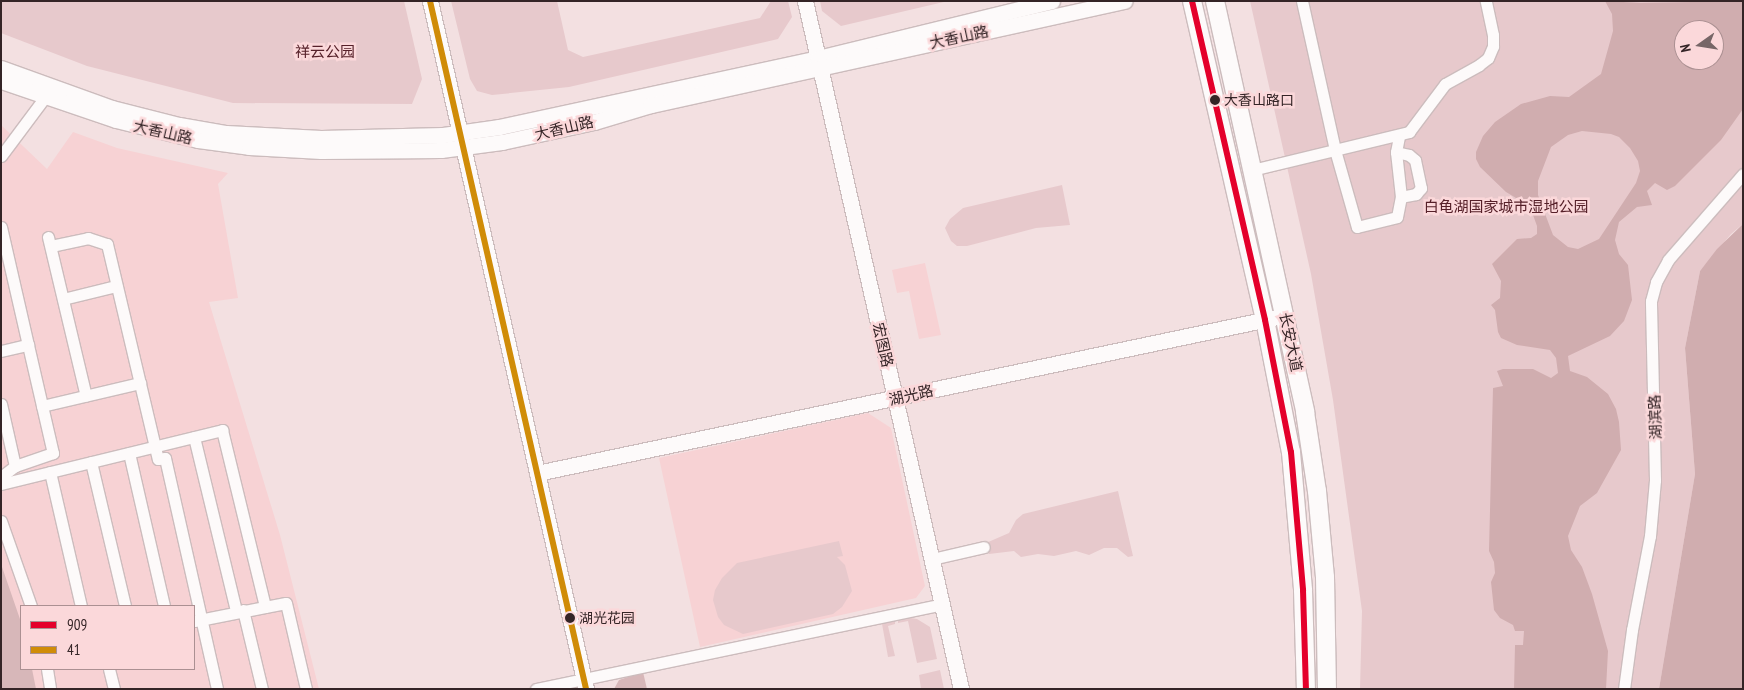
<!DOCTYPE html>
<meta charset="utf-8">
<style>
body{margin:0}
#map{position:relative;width:1744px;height:690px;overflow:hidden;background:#f3e0e1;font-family:"PT Sans Narrow","Noto Sans SC",sans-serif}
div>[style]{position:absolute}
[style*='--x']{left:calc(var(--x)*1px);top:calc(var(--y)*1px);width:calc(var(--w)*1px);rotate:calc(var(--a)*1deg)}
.built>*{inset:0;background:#f7d2d4}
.green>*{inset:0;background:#e7c9cc}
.forest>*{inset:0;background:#d7b7b9}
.water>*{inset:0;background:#d0adaf}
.roads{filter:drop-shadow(1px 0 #ccbcbd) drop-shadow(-1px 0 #ccbcbd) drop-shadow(0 1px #ccbcbd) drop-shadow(0 -1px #ccbcbd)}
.street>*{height:11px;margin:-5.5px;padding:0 5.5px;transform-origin:5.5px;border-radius:5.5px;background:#fdfafa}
.secondary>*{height:15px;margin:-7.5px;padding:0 7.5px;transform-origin:7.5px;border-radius:7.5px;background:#fdfafa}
.primary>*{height:18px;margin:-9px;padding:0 9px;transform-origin:9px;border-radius:9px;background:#fdfafa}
.bus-1>*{height:6px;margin:-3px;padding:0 3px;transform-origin:3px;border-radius:3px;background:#e4002b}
.bus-2>*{height:6px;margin:-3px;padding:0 3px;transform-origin:3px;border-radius:3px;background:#d08c08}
.dots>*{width:14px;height:14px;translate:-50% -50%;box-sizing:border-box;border:2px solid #fbd8da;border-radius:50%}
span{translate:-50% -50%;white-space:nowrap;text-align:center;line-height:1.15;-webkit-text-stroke:5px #fbd8da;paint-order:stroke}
.bus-label{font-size:14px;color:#342426}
.left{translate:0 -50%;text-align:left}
.street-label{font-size:15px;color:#342426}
.park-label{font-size:15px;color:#562029}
.frame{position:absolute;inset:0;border:2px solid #342426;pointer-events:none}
.legend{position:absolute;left:20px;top:605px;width:175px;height:65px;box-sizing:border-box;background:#fbd8da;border:1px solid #ab9092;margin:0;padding:6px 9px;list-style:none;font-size:15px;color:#342426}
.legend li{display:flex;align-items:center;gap:10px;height:25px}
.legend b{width:25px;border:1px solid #ab9092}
.north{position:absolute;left:1674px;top:20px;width:50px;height:50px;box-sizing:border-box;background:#fbd8da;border:1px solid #ab9092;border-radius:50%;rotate:257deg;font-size:14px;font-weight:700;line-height:20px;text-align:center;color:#342426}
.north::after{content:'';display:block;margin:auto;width:18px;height:22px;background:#776667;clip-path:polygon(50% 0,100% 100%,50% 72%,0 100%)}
</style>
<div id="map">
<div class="built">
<div style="clip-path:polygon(evenodd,1px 125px,47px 169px,73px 132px,117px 148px,228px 173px,218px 184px,238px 298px,209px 302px,280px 535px,319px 689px,1px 689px,1px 125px,21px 606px,194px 606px,194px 669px,21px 669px,21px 606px)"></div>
<div style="clip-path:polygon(925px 263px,941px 335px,919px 339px,909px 291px,897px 293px,892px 270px)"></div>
<div style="clip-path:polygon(868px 413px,891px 428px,925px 586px,916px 598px,700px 647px,659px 458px)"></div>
</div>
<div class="green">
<div style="clip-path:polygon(1px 1px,404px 1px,422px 79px,412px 104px,233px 103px,87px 66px,1px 33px)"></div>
<div style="clip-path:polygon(451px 1px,557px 1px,568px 50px,583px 57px,760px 18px,771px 1px,788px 1px,792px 17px,778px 39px,569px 87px,492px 95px,477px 91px,470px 79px)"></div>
<div style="clip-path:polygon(820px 1px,948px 1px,841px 26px,822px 11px)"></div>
<div style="clip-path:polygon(evenodd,1250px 1px,1743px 1px,1743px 224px,1731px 234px,1700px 271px,1685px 348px,1695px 474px,1659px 689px,1360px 689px,1362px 611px,1333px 400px,1311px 274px,1250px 1px,1684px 30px,1714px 30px,1714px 60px,1684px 60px,1684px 30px)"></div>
<div style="clip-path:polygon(1062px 185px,1070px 225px,1036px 228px,967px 246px,957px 246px,951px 241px,945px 228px,950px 219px,963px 208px)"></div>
<div style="clip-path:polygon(1118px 491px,1133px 556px,1128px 557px,1117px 548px,1104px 548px,1089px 555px,1076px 551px,1054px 556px,1038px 554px,1021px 557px,1014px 551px,989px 554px,986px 543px,1009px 533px,1016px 520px,1023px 514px)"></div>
<div style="clip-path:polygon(839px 541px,843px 556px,837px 557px,845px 565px,852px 591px,842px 607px,833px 614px,743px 634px,724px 625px,718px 617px,713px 600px,715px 590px,722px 578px,737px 563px)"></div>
<div style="clip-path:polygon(911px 618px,917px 619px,930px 627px,937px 659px,917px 663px,908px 621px,898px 623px,898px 621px)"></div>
<div style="clip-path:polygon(895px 621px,895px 624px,888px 626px,895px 656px,888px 657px,882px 624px)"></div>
<div style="clip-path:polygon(940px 670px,944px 689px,921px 689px,919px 675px)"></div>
</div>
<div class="forest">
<div style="clip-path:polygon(1px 564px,21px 622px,21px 669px,32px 669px,36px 689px,1px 689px)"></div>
<div style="clip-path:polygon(643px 672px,647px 689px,614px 689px,619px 680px)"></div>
</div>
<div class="water">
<div style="clip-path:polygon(evenodd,1605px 1px,1641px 3px,1743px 1px,1743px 109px,1721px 140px,1675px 186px,1667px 190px,1655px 183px,1647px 191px,1652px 205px,1637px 207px,1619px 222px,1615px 240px,1619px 254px,1628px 265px,1632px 300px,1624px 321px,1610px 336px,1568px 356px,1570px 371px,1587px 377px,1608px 394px,1616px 409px,1619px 422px,1621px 450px,1597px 493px,1580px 506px,1568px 536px,1571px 550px,1582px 567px,1592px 594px,1608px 651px,1606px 689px,1514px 689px,1515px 645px,1523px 645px,1524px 631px,1515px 631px,1513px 625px,1500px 618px,1494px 610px,1491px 582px,1495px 573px,1494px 562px,1489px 551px,1493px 388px,1503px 386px,1497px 371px,1503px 369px,1533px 369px,1551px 378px,1558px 373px,1556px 358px,1550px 350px,1517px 345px,1501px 338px,1498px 332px,1495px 310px,1491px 305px,1500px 298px,1501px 281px,1492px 264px,1517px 239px,1531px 238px,1537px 234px,1537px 226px,1533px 215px,1526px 204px,1506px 192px,1480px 167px,1476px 159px,1476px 152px,1483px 136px,1495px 122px,1521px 104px,1550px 96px,1569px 97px,1601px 74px,1613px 31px,1612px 14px,1605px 1px,1684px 30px,1714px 30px,1714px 60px,1684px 60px,1684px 30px,1605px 1px,1582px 131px,1611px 134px,1619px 137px,1630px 148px,1638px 161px,1640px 171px,1636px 183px,1599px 239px,1578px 249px,1568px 247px,1553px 235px,1538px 195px,1538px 181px,1551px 147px,1568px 135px,1582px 131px)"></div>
<div style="clip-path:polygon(1743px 224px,1743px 689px,1659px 689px,1695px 474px,1685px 348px,1700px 271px,1717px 249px)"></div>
</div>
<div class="roads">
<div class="street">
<div style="--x:1302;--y:1;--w:153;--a:77.5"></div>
<div style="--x:1335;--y:150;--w:80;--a:74.1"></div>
<div style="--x:1357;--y:227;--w:41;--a:-14"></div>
<div style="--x:1397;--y:217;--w:20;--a:-79"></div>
<div style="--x:1401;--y:197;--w:45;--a:-96.3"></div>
<div style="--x:1396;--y:152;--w:16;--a:-79"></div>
<div style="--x:1396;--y:152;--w:13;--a:13"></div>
<div style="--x:1409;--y:155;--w:8;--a:40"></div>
<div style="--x:1415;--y:160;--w:29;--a:78"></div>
<div style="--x:1421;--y:188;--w:8;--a:130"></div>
<div style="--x:1416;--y:194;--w:15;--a:169"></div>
<div style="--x:1;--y:156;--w:74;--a:-53.3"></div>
<div style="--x:45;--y:97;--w:7;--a:-74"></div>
<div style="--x:1252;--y:170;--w:162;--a:-13.6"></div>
<div style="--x:1409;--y:132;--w:60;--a:-53.1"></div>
<div style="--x:1445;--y:84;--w:39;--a:-29"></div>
<div style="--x:1479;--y:65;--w:11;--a:-38"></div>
<div style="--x:1488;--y:58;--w:13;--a:-67"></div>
<div style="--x:1493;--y:46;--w:11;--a:-90"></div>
<div style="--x:1493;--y:35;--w:35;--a:-102"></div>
<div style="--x:1;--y:227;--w:121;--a:77.1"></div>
<div style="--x:48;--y:237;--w:163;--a:76.6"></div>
<div style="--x:51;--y:246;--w:38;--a:-12"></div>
<div style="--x:88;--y:238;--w:20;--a:18"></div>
<div style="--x:107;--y:244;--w:221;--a:76.7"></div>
<div style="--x:158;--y:459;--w:7;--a:-8"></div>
<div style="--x:165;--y:458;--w:237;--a:77.3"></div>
<div style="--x:63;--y:299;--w:55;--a:-13.8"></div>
<div style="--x:1;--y:351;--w:28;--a:-13"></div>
<div style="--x:28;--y:345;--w:111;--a:77"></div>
<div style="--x:53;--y:453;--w:40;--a:161.1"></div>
<div style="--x:1;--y:404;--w:64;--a:77.3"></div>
<div style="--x:15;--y:466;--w:18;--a:142"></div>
<div style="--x:42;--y:406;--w:101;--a:-13.2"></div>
<div style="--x:194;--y:437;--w:179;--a:76.4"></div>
<div style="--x:129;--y:453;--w:157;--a:77.1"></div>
<div style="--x:91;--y:462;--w:148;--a:76.7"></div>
<div style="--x:50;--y:472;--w:138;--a:77"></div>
<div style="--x:1;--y:484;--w:228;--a:-13.7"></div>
<div style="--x:222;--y:430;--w:182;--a:76.3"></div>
<div style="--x:265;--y:607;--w:72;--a:168.8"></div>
<div style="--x:1;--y:521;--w:90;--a:70.6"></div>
<div style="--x:932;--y:559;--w:53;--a:-13"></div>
<div style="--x:265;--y:607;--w:21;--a:-11"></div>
<div style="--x:286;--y:603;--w:88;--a:76.9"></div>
<div style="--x:243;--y:610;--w:81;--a:76.5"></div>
<div style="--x:47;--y:669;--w:20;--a:81"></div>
<div style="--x:109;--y:669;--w:21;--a:76"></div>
<div style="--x:536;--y:689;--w:415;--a:-11.8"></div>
<div style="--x:1624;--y:689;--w:60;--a:-82.3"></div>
<div style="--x:1632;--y:630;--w:96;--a:-79.2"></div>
<div style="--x:1650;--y:536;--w:56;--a:-84.9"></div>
<div style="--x:1655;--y:480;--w:179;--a:-91.3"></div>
<div style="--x:1651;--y:301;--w:20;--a:-75"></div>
<div style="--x:1656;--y:282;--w:25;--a:-61"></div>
<div style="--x:1668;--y:260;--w:114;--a:-48.9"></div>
</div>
<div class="secondary">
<div style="--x:430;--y:1;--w:705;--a:77.22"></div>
<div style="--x:805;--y:1;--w:705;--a:77.22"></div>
<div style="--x:1;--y:68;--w:118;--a:19.8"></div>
<div style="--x:112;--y:108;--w:69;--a:14.2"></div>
<div style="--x:179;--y:125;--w:48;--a:9.7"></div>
<div style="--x:226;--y:133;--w:95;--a:3"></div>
<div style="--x:321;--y:138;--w:122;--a:-1.4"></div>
<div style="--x:443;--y:135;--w:57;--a:-8.1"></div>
<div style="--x:499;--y:127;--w:326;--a:-12.2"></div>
<div style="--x:818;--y:58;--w:241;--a:-13.7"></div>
<div style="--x:1;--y:81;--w:121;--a:18.7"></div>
<div style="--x:116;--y:120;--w:84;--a:13.7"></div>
<div style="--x:198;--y:140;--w:51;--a:7.8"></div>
<div style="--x:249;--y:147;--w:72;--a:3.2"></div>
<div style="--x:321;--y:151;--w:120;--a:-0.5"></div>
<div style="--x:441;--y:150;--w:62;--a:-7.5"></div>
<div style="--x:502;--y:142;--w:94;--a:-12.3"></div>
<div style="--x:594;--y:122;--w:59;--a:-16.6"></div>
<div style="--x:651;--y:105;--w:485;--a:-12.4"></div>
<div style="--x:537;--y:473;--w:756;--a:-11.9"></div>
</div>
<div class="primary">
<div style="--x:1192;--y:1;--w:327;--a:77.1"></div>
<div style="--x:1265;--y:320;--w:135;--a:78.9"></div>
<div style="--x:1291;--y:452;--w:139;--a:85"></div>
<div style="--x:1303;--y:590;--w:99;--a:88.3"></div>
<div style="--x:1215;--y:1;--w:421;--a:77.6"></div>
<div style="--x:1305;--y:412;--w:80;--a:81.4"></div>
<div style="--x:1317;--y:491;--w:86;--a:84.7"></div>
<div style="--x:1325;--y:577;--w:112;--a:89"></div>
</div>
</div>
<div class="bus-1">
<div style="--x:1192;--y:1;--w:327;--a:77.1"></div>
<div style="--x:1265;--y:320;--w:135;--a:78.9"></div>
<div style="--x:1291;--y:452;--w:139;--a:85"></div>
<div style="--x:1303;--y:590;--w:99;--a:88.3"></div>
</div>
<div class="bus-2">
<div style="--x:430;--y:1;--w:705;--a:77.22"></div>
</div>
<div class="dots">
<div style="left:1215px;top:100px;background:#342426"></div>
<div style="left:570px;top:618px;background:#342426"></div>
</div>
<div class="bus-label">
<span class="left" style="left:1224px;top:100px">大香山路口</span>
<span class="left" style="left:579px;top:618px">湖光花园</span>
</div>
<div class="street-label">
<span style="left:959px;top:37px;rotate:-12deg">大香山路</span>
<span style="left:564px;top:128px;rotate:-13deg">大香山路</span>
<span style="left:163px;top:132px;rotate:13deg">大香山路</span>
<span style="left:1291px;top:342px;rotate:78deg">长安大道</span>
<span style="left:883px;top:345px;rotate:77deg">宏图路</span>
<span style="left:911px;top:395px;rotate:-13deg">湖光路</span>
<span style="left:1655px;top:417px;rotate:-92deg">湖滨路</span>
</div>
<div class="park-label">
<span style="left:325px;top:52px">祥云公园</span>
<span style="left:1506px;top:207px">白龟湖国家城市湿地公园</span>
</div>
<div class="frame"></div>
<ul class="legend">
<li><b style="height:6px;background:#e4002b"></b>909</li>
<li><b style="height:6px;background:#d08c08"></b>41</li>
</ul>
<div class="north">N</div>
</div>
